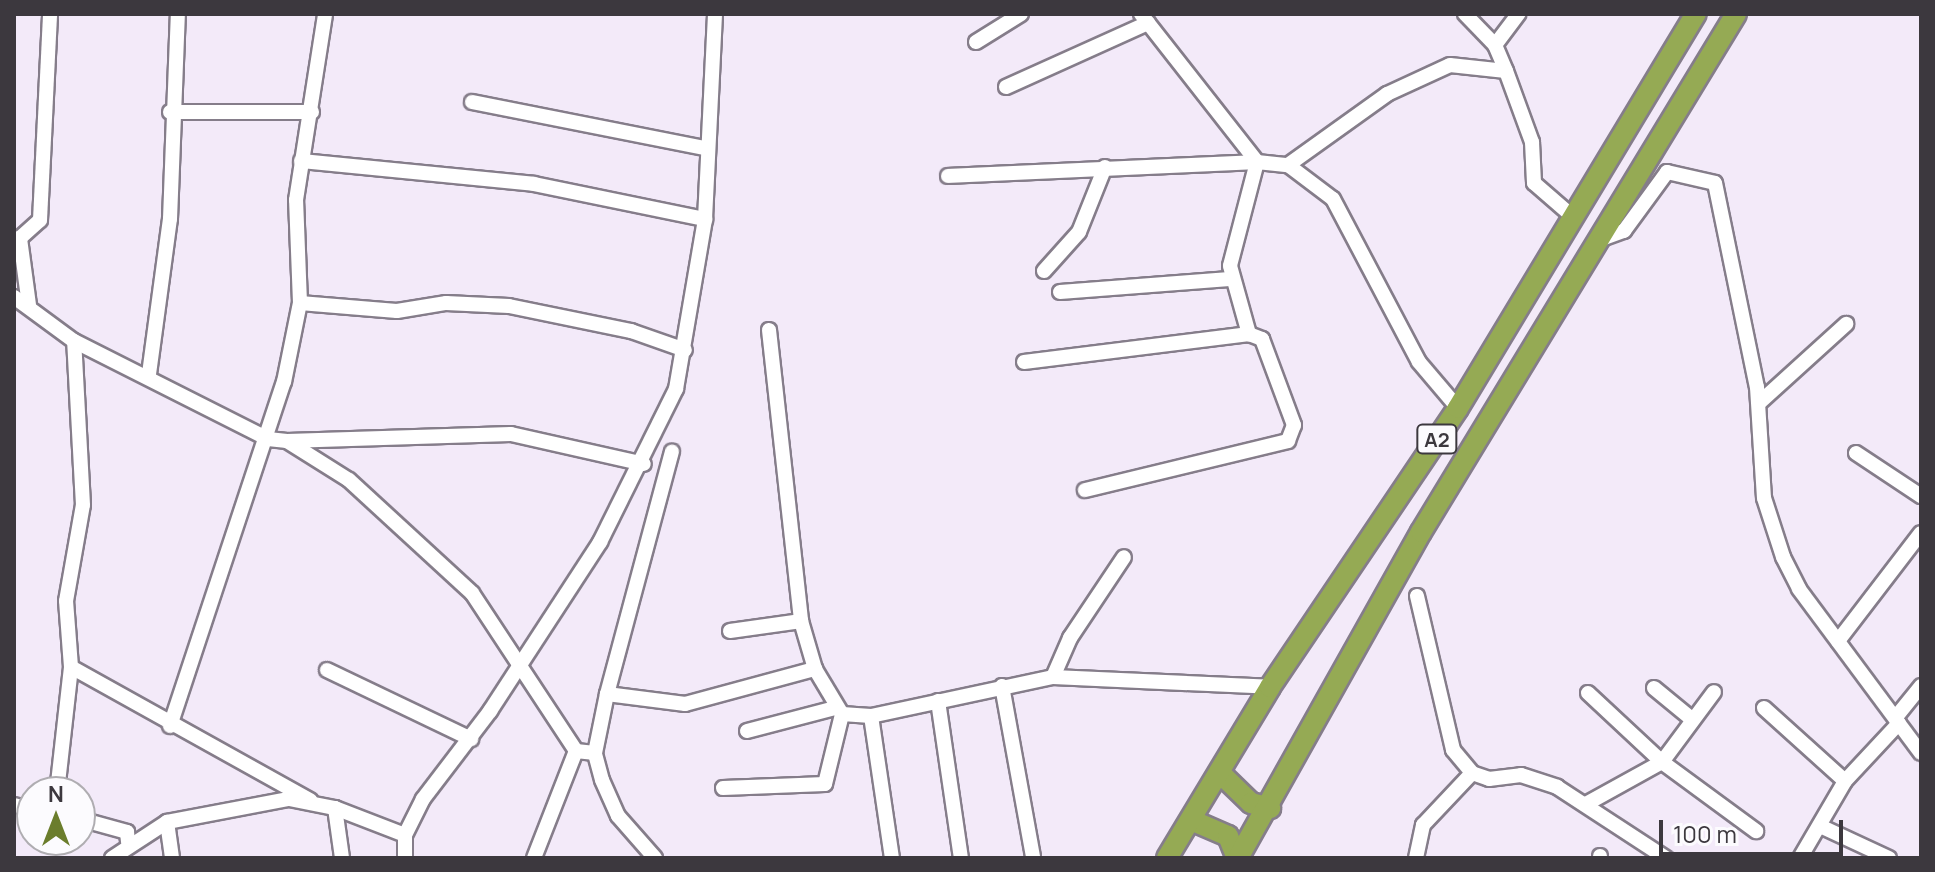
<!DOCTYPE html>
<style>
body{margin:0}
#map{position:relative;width:1935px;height:872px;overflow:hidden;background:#f3eaf9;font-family:Manrope,sans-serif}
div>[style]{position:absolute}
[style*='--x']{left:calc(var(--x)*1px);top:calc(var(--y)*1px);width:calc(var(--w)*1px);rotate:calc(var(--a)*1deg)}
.roads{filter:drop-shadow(2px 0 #857d8a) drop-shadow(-2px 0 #857d8a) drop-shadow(0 2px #857d8a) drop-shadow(0 -2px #857d8a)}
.minor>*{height:14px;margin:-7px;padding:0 7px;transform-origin:7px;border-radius:7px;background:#fff}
.highway>*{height:20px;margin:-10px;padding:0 10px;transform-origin:10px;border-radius:10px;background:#95aa54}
span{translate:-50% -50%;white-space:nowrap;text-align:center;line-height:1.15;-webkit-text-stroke:8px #fcfbfe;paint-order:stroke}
.shield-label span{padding:2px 6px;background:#fcfbfe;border:2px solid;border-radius:6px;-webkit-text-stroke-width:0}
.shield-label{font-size:20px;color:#3c383e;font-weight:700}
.frame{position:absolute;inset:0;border:16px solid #3c383e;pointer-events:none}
.north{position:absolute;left:16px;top:776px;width:80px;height:80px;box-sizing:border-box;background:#fcfbfe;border:2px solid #afadb1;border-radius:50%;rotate:0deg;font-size:22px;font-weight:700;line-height:32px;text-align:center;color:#3c383e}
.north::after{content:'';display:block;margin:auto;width:28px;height:36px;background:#6b7d2c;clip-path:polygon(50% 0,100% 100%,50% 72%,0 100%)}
.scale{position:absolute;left:1659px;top:820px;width:184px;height:36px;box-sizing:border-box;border:4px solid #3c383e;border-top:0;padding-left:10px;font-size:24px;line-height:28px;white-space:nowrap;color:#3c383e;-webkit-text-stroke:6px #fcfbfe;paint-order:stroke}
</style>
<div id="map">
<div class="roads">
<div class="minor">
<div style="--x:1141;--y:14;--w:188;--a:51.9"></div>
<div style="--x:1257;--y:162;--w:31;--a:6"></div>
<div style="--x:1288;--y:165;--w:56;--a:37.1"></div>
<div style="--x:1333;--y:199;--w:184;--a:62.2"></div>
<div style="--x:1419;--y:362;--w:60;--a:49.7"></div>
<div style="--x:1465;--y:14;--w:43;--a:45.9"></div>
<div style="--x:1495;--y:45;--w:28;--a:67"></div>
<div style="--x:1506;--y:71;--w:76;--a:69.9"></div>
<div style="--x:1532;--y:142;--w:41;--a:87.2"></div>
<div style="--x:1534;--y:183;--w:50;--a:41"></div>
<div style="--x:976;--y:42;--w:53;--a:-31.9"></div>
<div style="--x:1495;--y:45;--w:39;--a:-53"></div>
<div style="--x:1006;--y:87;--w:156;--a:-24.3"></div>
<div style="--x:472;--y:102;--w:237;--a:11.2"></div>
<div style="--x:170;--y:112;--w:142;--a:0"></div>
<div style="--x:301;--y:161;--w:234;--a:5.6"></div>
<div style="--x:534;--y:184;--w:175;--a:11.6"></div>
<div style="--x:1288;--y:165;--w:122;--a:-35.6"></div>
<div style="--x:1387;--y:94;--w:69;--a:-24.7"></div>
<div style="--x:1450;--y:65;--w:56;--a:6.1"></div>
<div style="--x:948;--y:176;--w:309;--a:-2.6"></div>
<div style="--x:1257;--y:162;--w:107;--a:104.6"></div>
<div style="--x:1230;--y:266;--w:71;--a:74.4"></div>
<div style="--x:1596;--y:241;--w:30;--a:-20"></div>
<div style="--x:1624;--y:231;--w:73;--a:-53.9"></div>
<div style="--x:1667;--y:172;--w:49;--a:12.9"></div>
<div style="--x:1715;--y:183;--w:208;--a:78.4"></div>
<div style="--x:1757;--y:387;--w:111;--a:86.4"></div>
<div style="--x:1764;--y:498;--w:62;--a:72.1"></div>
<div style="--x:1783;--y:557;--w:36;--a:63"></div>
<div style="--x:1799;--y:589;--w:204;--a:53.4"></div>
<div style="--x:1044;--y:271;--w:52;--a:-48.1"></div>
<div style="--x:1079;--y:232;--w:70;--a:-68.2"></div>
<div style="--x:1060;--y:292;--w:170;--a:-4.4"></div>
<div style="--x:14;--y:297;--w:74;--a:36.3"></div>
<div style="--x:74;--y:341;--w:217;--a:26.8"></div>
<div style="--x:268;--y:439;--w:19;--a:6"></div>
<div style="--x:287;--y:441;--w:73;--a:32.2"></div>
<div style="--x:349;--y:480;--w:167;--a:42.6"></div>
<div style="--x:472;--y:593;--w:189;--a:56.6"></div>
<div style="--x:576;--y:751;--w:19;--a:6"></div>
<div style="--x:300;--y:303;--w:97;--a:4.7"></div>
<div style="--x:397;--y:311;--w:50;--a:-9.3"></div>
<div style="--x:446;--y:303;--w:63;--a:2.7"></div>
<div style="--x:509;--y:306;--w:125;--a:11.6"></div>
<div style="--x:631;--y:331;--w:57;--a:19.4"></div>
<div style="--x:29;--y:305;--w:68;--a:-97.7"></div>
<div style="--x:20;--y:238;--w:27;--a:-42"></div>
<div style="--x:40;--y:220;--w:206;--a:-87.2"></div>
<div style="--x:769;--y:330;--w:293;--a:83.7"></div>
<div style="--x:801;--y:621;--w:50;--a:73.7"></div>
<div style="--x:1024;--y:362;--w:227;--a:-7.1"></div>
<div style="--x:1249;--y:334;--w:14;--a:21"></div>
<div style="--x:1262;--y:339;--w:92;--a:69.6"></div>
<div style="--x:1294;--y:425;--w:17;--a:111"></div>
<div style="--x:1288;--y:441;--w:209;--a:166.4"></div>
<div style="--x:149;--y:374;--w:156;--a:-82.3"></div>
<div style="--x:170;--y:219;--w:205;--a:-87.8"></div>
<div style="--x:1759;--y:403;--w:118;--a:-42.2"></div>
<div style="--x:287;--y:441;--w:224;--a:-1.8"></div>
<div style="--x:511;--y:434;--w:136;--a:12.7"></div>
<div style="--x:1856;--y:453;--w:78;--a:33.5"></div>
<div style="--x:1417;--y:596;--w:158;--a:76.8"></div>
<div style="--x:1453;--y:750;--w:30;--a:50"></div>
<div style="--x:1472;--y:773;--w:18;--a:19"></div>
<div style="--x:1489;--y:779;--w:32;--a:-7"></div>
<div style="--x:1521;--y:775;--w:38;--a:18"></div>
<div style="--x:1557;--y:787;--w:130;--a:33.1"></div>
<div style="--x:730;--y:631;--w:72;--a:-8"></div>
<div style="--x:1838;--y:641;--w:136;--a:-52.5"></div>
<div style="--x:71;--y:667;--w:274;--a:29.1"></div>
<div style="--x:327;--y:670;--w:160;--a:25.6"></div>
<div style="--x:1053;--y:677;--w:43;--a:-66.4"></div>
<div style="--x:1070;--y:638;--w:97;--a:-56.3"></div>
<div style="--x:1002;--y:686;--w:174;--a:79.7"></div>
<div style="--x:1654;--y:688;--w:50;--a:39.4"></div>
<div style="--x:1588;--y:693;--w:101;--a:43"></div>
<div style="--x:1662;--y:762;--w:87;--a:-53.4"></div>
<div style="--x:607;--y:694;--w:251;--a:-75"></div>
<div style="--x:938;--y:701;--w:159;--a:81.7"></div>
<div style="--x:1764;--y:708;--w:109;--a:42"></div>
<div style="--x:871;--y:716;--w:144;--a:81.6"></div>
<div style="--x:1896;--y:717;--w:40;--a:-51"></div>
<div style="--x:170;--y:726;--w:362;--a:-71.7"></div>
<div style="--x:284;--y:382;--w:81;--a:-78.6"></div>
<div style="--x:300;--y:303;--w:103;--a:-92.2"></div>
<div style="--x:296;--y:200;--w:188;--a:-81.1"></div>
<div style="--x:747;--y:731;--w:91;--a:-14.6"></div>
<div style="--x:723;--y:788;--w:102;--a:-2.2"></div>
<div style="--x:825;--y:784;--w:72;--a:-76.3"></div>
<div style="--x:57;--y:792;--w:126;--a:-83.6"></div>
<div style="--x:71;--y:667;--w:66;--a:-94.3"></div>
<div style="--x:66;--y:601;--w:97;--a:-80"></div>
<div style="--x:83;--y:505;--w:164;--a:-93.1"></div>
<div style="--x:1586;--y:804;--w:87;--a:-28.9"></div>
<div style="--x:1662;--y:762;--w:117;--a:36.3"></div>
<div style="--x:14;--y:805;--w:18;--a:13"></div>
<div style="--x:335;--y:808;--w:50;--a:82"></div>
<div style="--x:80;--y:819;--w:49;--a:15.5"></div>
<div style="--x:127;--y:832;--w:10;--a:84"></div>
<div style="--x:167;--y:822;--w:36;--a:82"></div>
<div style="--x:1820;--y:826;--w:76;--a:24.9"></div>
<div style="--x:112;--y:858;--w:66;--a:-33.2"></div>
<div style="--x:167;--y:822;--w:124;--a:-10.7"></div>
<div style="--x:289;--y:799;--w:47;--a:11.1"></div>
<div style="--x:335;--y:808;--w:75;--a:21.1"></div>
<div style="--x:405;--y:858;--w:23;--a:-90"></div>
<div style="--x:405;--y:835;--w:40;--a:-63.4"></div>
<div style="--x:423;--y:799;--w:111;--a:-52.7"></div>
<div style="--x:490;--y:711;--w:202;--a:-56.9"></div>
<div style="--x:600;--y:542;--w:171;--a:-63.6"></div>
<div style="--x:676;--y:389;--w:172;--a:-80.3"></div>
<div style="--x:705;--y:219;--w:205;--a:-87.2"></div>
<div style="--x:534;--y:858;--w:115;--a:-68.6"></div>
<div style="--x:655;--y:858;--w:56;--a:-131.4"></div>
<div style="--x:618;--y:816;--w:39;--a:-114"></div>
<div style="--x:602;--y:780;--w:28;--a:-105"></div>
<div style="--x:595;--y:753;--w:60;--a:-78.5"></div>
<div style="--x:607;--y:694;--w:79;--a:7.3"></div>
<div style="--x:685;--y:704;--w:135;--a:-15.1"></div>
<div style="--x:815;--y:669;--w:52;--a:59"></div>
<div style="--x:842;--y:714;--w:29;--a:4"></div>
<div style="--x:871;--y:716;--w:186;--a:-12.1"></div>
<div style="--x:1053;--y:677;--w:217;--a:2.6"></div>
<div style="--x:1416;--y:858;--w:34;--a:-78"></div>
<div style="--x:1423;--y:825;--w:71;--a:-46.7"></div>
<div style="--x:1600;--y:858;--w:2;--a:-90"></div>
<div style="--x:1800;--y:858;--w:89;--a:-59.7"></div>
<div style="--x:1845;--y:781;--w:79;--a:-47"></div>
</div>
<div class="highway">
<div style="--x:1220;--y:773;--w:43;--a:44.1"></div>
<div style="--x:1251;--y:803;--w:20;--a:15"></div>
<div style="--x:1191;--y:820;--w:40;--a:23.4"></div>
<div style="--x:1228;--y:836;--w:24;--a:68"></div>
<div style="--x:1167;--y:858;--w:200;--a:-58.9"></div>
<div style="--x:1270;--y:687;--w:336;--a:-56"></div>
<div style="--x:1458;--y:408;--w:460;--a:-58.9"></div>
<div style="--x:1238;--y:858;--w:374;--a:-60.7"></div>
<div style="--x:1421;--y:532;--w:606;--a:-58.7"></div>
</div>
</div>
<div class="shield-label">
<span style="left:1437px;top:439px">A2</span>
</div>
<div class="frame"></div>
<div class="north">N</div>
<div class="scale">100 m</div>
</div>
